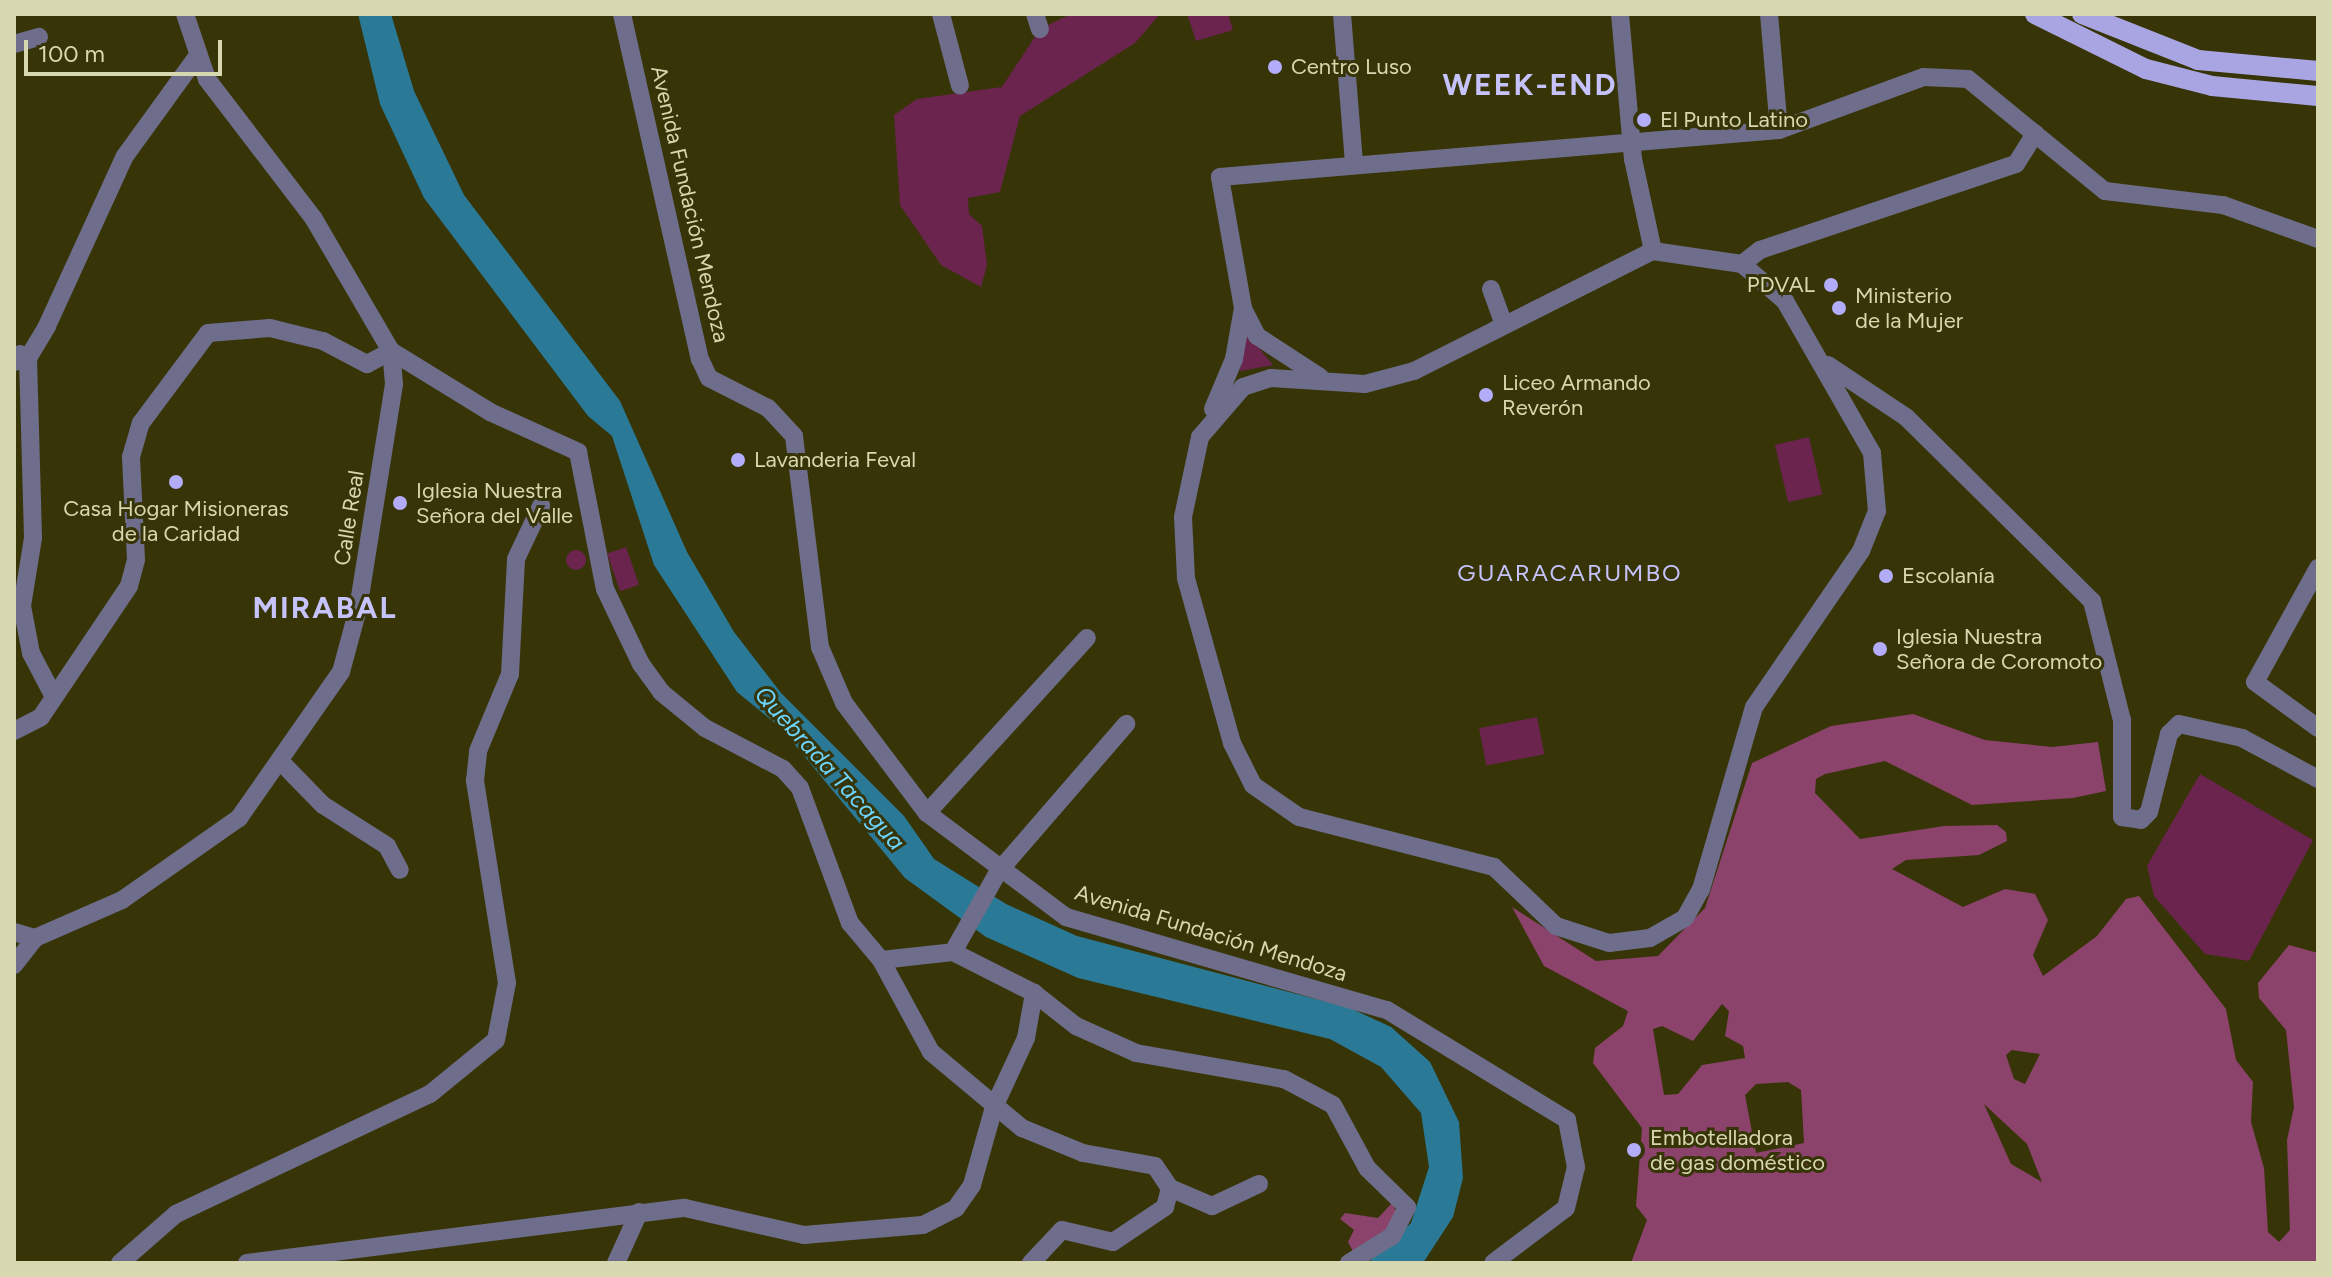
<!DOCTYPE html>
<meta charset="utf-8">
<style>
body{margin:0}
#map{position:relative;width:2332px;height:1277px;overflow:hidden;background:#373507;font-family:Figtree,sans-serif}
div>[style]{position:absolute}
[style*='--x']{left:calc(var(--x)*1px);top:calc(var(--y)*1px);width:calc(var(--w)*1px);rotate:calc(var(--a)*1deg)}
.green>*{inset:0;background:#6a244d;transform-origin:0 0}
.round{border-radius:50%}
.forest>*{inset:0;background:#8b426b}
.water>*{inset:0;background:#2a7997}
.minor>*{height:18px;margin:-9px;padding:0 9px;transform-origin:9px;border-radius:9px;background:#6e6d8b}
.major>*{height:20px;margin:-10px;padding:0 10px;transform-origin:10px;border-radius:10px;background:#a9a5e3}
.dots>*{width:22px;height:22px;translate:-50% -50%;box-sizing:border-box;border:4px solid #373507;border-radius:50%}
span{translate:-50% -50%;white-space:nowrap;text-align:center;line-height:1.15;-webkit-text-stroke:6px #373507;paint-order:stroke}
.poi-label{font-size:22px;color:#d7d7b0}
.left{translate:0 -50%;text-align:left}
.right{translate:-100% -50%;text-align:right}
.street-label{font-size:22px;color:#d7d7b0}
.neighbourhood-label{font-size:24px;color:#c6c3fc;letter-spacing:2px}
.water-label{font-size:24px;color:#6dd4fe;font-style:italic}
.district-label{font-size:30px;color:#c6c3fc;font-weight:700;letter-spacing:2px}
.frame{position:absolute;inset:0;border:16px solid #d7d7b0;pointer-events:none}
.scale{position:absolute;left:24px;top:40px;width:198px;height:36px;box-sizing:border-box;border:4px solid #d7d7b0;border-top:0;padding-left:10px;font-size:24px;line-height:28px;white-space:nowrap;color:#d7d7b0;-webkit-text-stroke:6px #373507;paint-order:stroke}
</style>
<div id="map">
<div class="green">
<div style="clip-path:polygon(1071px 14px,1160px 14px,1135px 43px,1020px 116px,1000px 192px,968px 198px,969px 214px,982px 226px,987px 265px,981px 287px,941px 265px,900px 205px,894px 115px,917px 99px,1002px 87px,1040px 29px)"></div>
<div style="clip-path:polygon(1187px 14px,1228px 14px,1233px 30px,1196px 41px)"></div>
<div style="clip-path:polygon(1244px 330px,1273px 365px,1240px 371px)"></div>
<div style="left:1809px;top:437px;width:59px;height:35px;rotate:77deg"></div>
<div style="left:626px;top:547px;width:40px;height:20px;rotate:71deg"></div>
<div class="round" style="left:566px;top:550px;width:20px;height:20px"></div>
<div style="left:1537px;top:717px;width:38px;height:59px;rotate:79deg"></div>
<div style="clip-path:polygon(2200px 774px,2313px 840px,2249px 961px,2205px 954px,2154px 896px,2147px 866px)"></div>
</div>
<div class="forest">
<div style="clip-path:polygon(evenodd,1913px 714px,1985px 740px,2052px 747px,2098px 742px,2106px 791px,2073px 798px,1972px 805px,1885px 761px,1825px 774px,1816px 779px,1815px 793px,1860px 839px,1944px 826px,1997px 825px,2006px 832px,2007px 841px,1979px 855px,1906px 860px,1892px 869px,1963px 907px,2005px 889px,2035px 894px,2048px 920px,2033px 955px,2043px 976px,2097px 936px,2126px 899px,2139px 896px,2226px 1009px,2236px 1060px,2253px 1082px,2251px 1122px,2264px 1168px,2268px 1232px,2279px 1242px,2290px 1230px,2287px 1140px,2294px 1107px,2286px 1030px,2259px 998px,2258px 983px,2289px 945px,2318px 953px,2318px 1263px,1631px 1263px,1647px 1220px,1636px 1206px,1642px 1128px,1593px 1063px,1595px 1048px,1623px 1026px,1628px 1011px,1544px 966px,1512px 907px,1596px 961px,1658px 956px,1705px 908px,1752px 763px,1831px 726px,1913px 714px,1722px 1004px,1729px 1011px,1725px 1036px,1743px 1046px,1745px 1058px,1702px 1065px,1678px 1094px,1664px 1095px,1653px 1029px,1662px 1026px,1693px 1041px,1722px 1004px,1913px 714px,2012px 1050px,2040px 1054px,2025px 1084px,2014px 1079px,2006px 1055px,2012px 1050px,1913px 714px,1756px 1084px,1788px 1082px,1801px 1090px,1804px 1143px,1756px 1153px,1745px 1095px,1756px 1084px,1913px 714px,1984px 1104px,2027px 1144px,2042px 1182px,2011px 1164px,1984px 1104px)"></div>
<div style="clip-path:polygon(1392px 1203px,1400px 1220px,1355px 1255px,1348px 1242px,1354px 1230px,1340px 1219px,1345px 1213px,1378px 1218px)"></div>
</div>
<div class="water">
<div style="clip-path:polygon(358px 14px,391px 14px,414px 91px,464px 195px,620px 401px,687px 552px,734px 632px,781px 693px,904px 816px,934px 859px,1006px 904px,1077px 936px,1350px 1008px,1391px 1027px,1430px 1062px,1459px 1122px,1463px 1178px,1453px 1217px,1423px 1263px,1368px 1263px,1411px 1223px,1429px 1167px,1421px 1113px,1381px 1067px,1330px 1039px,1078px 978px,986px 937px,905px 878px,781px 728px,737px 692px,654px 565px,612px 436px,588px 416px,424px 198px,380px 104px)"></div>
</div>
<div class="minor">
<div style="--x:622;--y:14;--w:354;--a:77.3"></div>
<div style="--x:700;--y:359;--w:21;--a:65"></div>
<div style="--x:709;--y:378;--w:66;--a:27"></div>
<div style="--x:768;--y:408;--w:38;--a:47"></div>
<div style="--x:794;--y:436;--w:213;--a:83"></div>
<div style="--x:820;--y:647;--w:61;--a:66.8"></div>
<div style="--x:844;--y:703;--w:138;--a:53"></div>
<div style="--x:927;--y:813;--w:174;--a:36.8"></div>
<div style="--x:1066;--y:917;--w:334;--a:16.2"></div>
<div style="--x:1387;--y:1010;--w:211;--a:31.4"></div>
<div style="--x:1567;--y:1120;--w:48;--a:79.2"></div>
<div style="--x:1576;--y:1167;--w:42;--a:103.7"></div>
<div style="--x:1566;--y:1208;--w:91;--a:143"></div>
<div style="--x:941;--y:14;--w:74;--a:75.2"></div>
<div style="--x:1035;--y:14;--w:16;--a:72"></div>
<div style="--x:1342;--y:14;--w:150;--a:85.4"></div>
<div style="--x:1620;--y:14;--w:146;--a:84.9"></div>
<div style="--x:1633;--y:159;--w:94;--a:77.7"></div>
<div style="--x:1769;--y:14;--w:116;--a:85.1"></div>
<div style="--x:1779;--y:130;--w:154;--a:-20.1"></div>
<div style="--x:1924;--y:77;--w:44;--a:2.6"></div>
<div style="--x:1968;--y:79;--w:177;--a:39.3"></div>
<div style="--x:2105;--y:191;--w:119;--a:6.8"></div>
<div style="--x:2223;--y:205;--w:101;--a:19.7"></div>
<div style="--x:14;--y:44;--w:26;--a:-16"></div>
<div style="--x:1653;--y:251;--w:90;--a:8.3"></div>
<div style="--x:1742;--y:264;--w:57;--a:40.7"></div>
<div style="--x:1785;--y:301;--w:175;--a:60.2"></div>
<div style="--x:1872;--y:453;--w:58;--a:85.1"></div>
<div style="--x:1877;--y:511;--w:43;--a:111.8"></div>
<div style="--x:1861;--y:551;--w:189;--a:124.4"></div>
<div style="--x:1754;--y:707;--w:190;--a:106.2"></div>
<div style="--x:1701;--y:889;--w:33;--a:119"></div>
<div style="--x:1685;--y:918;--w:40;--a:150.3"></div>
<div style="--x:1650;--y:938;--w:41;--a:173"></div>
<div style="--x:1609;--y:943;--w:56;--a:-162.2"></div>
<div style="--x:1556;--y:926;--w:86;--a:-136.4"></div>
<div style="--x:1494;--y:867;--w:201;--a:-165.6"></div>
<div style="--x:1299;--y:817;--w:56;--a:-145.2"></div>
<div style="--x:1253;--y:785;--w:47;--a:-116.6"></div>
<div style="--x:1232;--y:743;--w:171;--a:-105.6"></div>
<div style="--x:1186;--y:578;--w:61;--a:-92.8"></div>
<div style="--x:1183;--y:517;--w:82;--a:-78"></div>
<div style="--x:1200;--y:437;--w:66;--a:-49.3"></div>
<div style="--x:1243;--y:387;--w:29;--a:-18"></div>
<div style="--x:1271;--y:378;--w:94;--a:3.7"></div>
<div style="--x:1365;--y:384;--w:51;--a:-14.9"></div>
<div style="--x:1414;--y:371;--w:267;--a:-26.7"></div>
<div style="--x:1742;--y:264;--w:23;--a:-38"></div>
<div style="--x:1760;--y:250;--w:270;--a:-18.6"></div>
<div style="--x:2016;--y:164;--w:36;--a:-58"></div>
<div style="--x:1491;--y:289;--w:38;--a:70"></div>
<div style="--x:1504;--y:325;--w:10;--a:151"></div>
<div style="--x:20;--y:354;--w:9;--a:27"></div>
<div style="--x:28;--y:358;--w:180;--a:88.4"></div>
<div style="--x:33;--y:538;--w:69;--a:99.2"></div>
<div style="--x:22;--y:606;--w:48;--a:79.2"></div>
<div style="--x:31;--y:653;--w:47;--a:62.4"></div>
<div style="--x:14;--y:362;--w:15;--a:-16"></div>
<div style="--x:28;--y:358;--w:37;--a:-59"></div>
<div style="--x:47;--y:326;--w:187;--a:-65.4"></div>
<div style="--x:125;--y:156;--w:121;--a:-54.1"></div>
<div style="--x:1828;--y:365;--w:94;--a:33.7"></div>
<div style="--x:1906;--y:417;--w:262;--a:44.7"></div>
<div style="--x:2092;--y:601;--w:123;--a:75.9"></div>
<div style="--x:2122;--y:720;--w:97;--a:90"></div>
<div style="--x:2122;--y:817;--w:19;--a:9"></div>
<div style="--x:2141;--y:820;--w:11;--a:-45"></div>
<div style="--x:2149;--y:812;--w:81;--a:-75.6"></div>
<div style="--x:2169;--y:734;--w:14;--a:-45"></div>
<div style="--x:2179;--y:724;--w:65;--a:12.5"></div>
<div style="--x:2242;--y:738;--w:86;--a:28.3"></div>
<div style="--x:1320;--y:377;--w:75;--a:-146.9"></div>
<div style="--x:1257;--y:336;--w:31;--a:-117"></div>
<div style="--x:1243;--y:308;--w:133;--a:-100"></div>
<div style="--x:1220;--y:177;--w:561;--a:-4.81"></div>
<div style="--x:1213;--y:409;--w:54;--a:-67.2"></div>
<div style="--x:1234;--y:359;--w:52;--a:-80"></div>
<div style="--x:2318;--y:568;--w:130;--a:118.9"></div>
<div style="--x:2255;--y:682;--w:78;--a:36.1"></div>
<div style="--x:14;--y:731;--w:30;--a:-27"></div>
<div style="--x:41;--y:717;--w:158;--a:-56.1"></div>
<div style="--x:129;--y:586;--w:27;--a:-75"></div>
<div style="--x:136;--y:560;--w:103;--a:-92.8"></div>
<div style="--x:131;--y:457;--w:35;--a:-74"></div>
<div style="--x:141;--y:423;--w:112;--a:-53.3"></div>
<div style="--x:208;--y:333;--w:62;--a:-4.6"></div>
<div style="--x:270;--y:328;--w:55;--a:13.8"></div>
<div style="--x:323;--y:341;--w:50;--a:27.6"></div>
<div style="--x:367;--y:364;--w:27;--a:-28"></div>
<div style="--x:391;--y:351;--w:116;--a:31.6"></div>
<div style="--x:490;--y:412;--w:97;--a:24.4"></div>
<div style="--x:578;--y:452;--w:140;--a:78.9"></div>
<div style="--x:605;--y:589;--w:83;--a:64.4"></div>
<div style="--x:641;--y:664;--w:34;--a:54"></div>
<div style="--x:661;--y:692;--w:57;--a:39.3"></div>
<div style="--x:705;--y:728;--w:88;--a:27.7"></div>
<div style="--x:783;--y:769;--w:25;--a:48"></div>
<div style="--x:800;--y:788;--w:144;--a:69.7"></div>
<div style="--x:850;--y:923;--w:48;--a:50"></div>
<div style="--x:881;--y:960;--w:72;--a:-6.3"></div>
<div style="--x:953;--y:952;--w:91;--a:26.8"></div>
<div style="--x:1034;--y:993;--w:53;--a:38.2"></div>
<div style="--x:1076;--y:1026;--w:66;--a:24.2"></div>
<div style="--x:1136;--y:1053;--w:150;--a:10"></div>
<div style="--x:1284;--y:1079;--w:55;--a:28"></div>
<div style="--x:1333;--y:1105;--w:72;--a:61.6"></div>
<div style="--x:1367;--y:1168;--w:56;--a:44.3"></div>
<div style="--x:1407;--y:1207;--w:33;--a:117"></div>
<div style="--x:1392;--y:1236;--w:51;--a:147.9"></div>
<div style="--x:281;--y:762;--w:60;--a:45.7"></div>
<div style="--x:323;--y:805;--w:76;--a:32.6"></div>
<div style="--x:387;--y:846;--w:27;--a:62"></div>
<div style="--x:927;--y:813;--w:237;--a:-47.6"></div>
<div style="--x:14;--y:932;--w:22;--a:16"></div>
<div style="--x:35;--y:938;--w:95;--a:-23.6"></div>
<div style="--x:122;--y:900;--w:143;--a:-35"></div>
<div style="--x:239;--y:818;--w:178;--a:-55.1"></div>
<div style="--x:341;--y:672;--w:65;--a:-74.9"></div>
<div style="--x:358;--y:609;--w:228;--a:-80.9"></div>
<div style="--x:394;--y:384;--w:33;--a:-95"></div>
<div style="--x:391;--y:351;--w:153;--a:-120.3"></div>
<div style="--x:314;--y:219;--w:176;--a:-127.4"></div>
<div style="--x:207;--y:79;--w:69;--a:-108.7"></div>
<div style="--x:953;--y:952;--w:92;--a:-60.6"></div>
<div style="--x:998;--y:872;--w:196;--a:-49.1"></div>
<div style="--x:881;--y:960;--w:105;--a:61.5"></div>
<div style="--x:931;--y:1052;--w:119;--a:39.9"></div>
<div style="--x:1022;--y:1128;--w:66;--a:22.3"></div>
<div style="--x:1083;--y:1153;--w:73;--a:10.2"></div>
<div style="--x:1155;--y:1166;--w:27;--a:56"></div>
<div style="--x:1170;--y:1188;--w:46;--a:23.2"></div>
<div style="--x:1212;--y:1206;--w:52;--a:-25.1"></div>
<div style="--x:14;--y:965;--w:34;--a:-52"></div>
<div style="--x:120;--y:1263;--w:74;--a:-41.2"></div>
<div style="--x:176;--y:1214;--w:281;--a:-25.3"></div>
<div style="--x:430;--y:1094;--w:85;--a:-39.3"></div>
<div style="--x:496;--y:1040;--w:58;--a:-79.1"></div>
<div style="--x:507;--y:983;--w:205;--a:-99"></div>
<div style="--x:475;--y:781;--w:30;--a:-84"></div>
<div style="--x:478;--y:751;--w:83;--a:-67.4"></div>
<div style="--x:510;--y:674;--w:115;--a:-87"></div>
<div style="--x:516;--y:559;--w:59;--a:-64.7"></div>
<div style="--x:247;--y:1263;--w:441;--a:-7.2"></div>
<div style="--x:685;--y:1208;--w:122;--a:12.8"></div>
<div style="--x:804;--y:1235;--w:119;--a:-4.8"></div>
<div style="--x:923;--y:1225;--w:37;--a:-27"></div>
<div style="--x:956;--y:1208;--w:28;--a:-55"></div>
<div style="--x:972;--y:1185;--w:81;--a:-74.2"></div>
<div style="--x:994;--y:1107;--w:76;--a:-65.1"></div>
<div style="--x:1026;--y:1038;--w:46;--a:-79.9"></div>
<div style="--x:616;--y:1263;--w:56;--a:-65.7"></div>
<div style="--x:1031;--y:1263;--w:45;--a:-46.8"></div>
<div style="--x:1062;--y:1230;--w:52;--a:13.2"></div>
<div style="--x:1113;--y:1242;--w:63;--a:-33.9"></div>
<div style="--x:1165;--y:1207;--w:20;--a:-75"></div>
</div>
<div class="major">
<div style="--x:2035;--y:14;--w:124;--a:26.4"></div>
<div style="--x:2146;--y:69;--w:68;--a:14.4"></div>
<div style="--x:2212;--y:86;--w:106;--a:5.4"></div>
<div style="--x:2082;--y:14;--w:125;--a:21.6"></div>
<div style="--x:2198;--y:60;--w:121;--a:5.2"></div>
</div>
<div class="dots">
<div style="left:1275px;top:67px;background:#b3adf9"></div>
<div style="left:1644px;top:120px;background:#b3adf9"></div>
<div style="left:1831px;top:285px;background:#b3adf9"></div>
<div style="left:1839px;top:308px;background:#b3adf9"></div>
<div style="left:1486px;top:395px;background:#b3adf9"></div>
<div style="left:738px;top:460px;background:#b3adf9"></div>
<div style="left:176px;top:482px;background:#b3adf9"></div>
<div style="left:400px;top:503px;background:#b3adf9"></div>
<div style="left:1886px;top:576px;background:#b3adf9"></div>
<div style="left:1880px;top:649px;background:#b3adf9"></div>
<div style="left:1634px;top:1150px;background:#b3adf9"></div>
</div>
<div class="poi-label">
<span class="left" style="left:1291px;top:67px">Centro Luso</span>
<span class="left" style="left:1660px;top:120px">El Punto Latino</span>
<span class="right" style="left:1815px;top:285px">PDVAL</span>
<span class="left" style="left:1855px;top:308px">Ministerio<br>de la Mujer</span>
<span class="left" style="left:1502px;top:395px">Liceo Armando<br>Reverón</span>
<span class="left" style="left:754px;top:460px">Lavanderia Feval</span>
<span class="left" style="left:416px;top:503px">Iglesia Nuestra<br>Señora del Valle</span>
<span style="left:176px;top:521px">Casa Hogar Misioneras<br>de la Caridad</span>
<span class="left" style="left:1902px;top:576px">Escolanía</span>
<span class="left" style="left:1896px;top:649px">Iglesia Nuestra<br>Señora de Coromoto</span>
<span class="left" style="left:1650px;top:1150px">Embotelladora<br>de gas doméstico</span>
</div>
<div class="street-label">
<span style="left:690px;top:204px;rotate:77deg">Avenida Fundación Mendoza</span>
<span style="left:349px;top:518px;rotate:-81deg">Calle Real</span>
<span style="left:1211px;top:933px;rotate:17deg">Avenida Fundación Mendoza</span>
</div>
<div class="neighbourhood-label">
<span style="left:1570px;top:573px">GUARACARUMBO</span>
</div>
<div class="water-label">
<span style="left:830px;top:768px;rotate:48deg">Quebrada Tacagua</span>
</div>
<div class="district-label">
<span style="left:1530px;top:85px">WEEK-END</span>
<span style="left:325px;top:608px">MIRABAL</span>
</div>
<div class="frame"></div>
<div class="scale">100 m</div>
</div>
